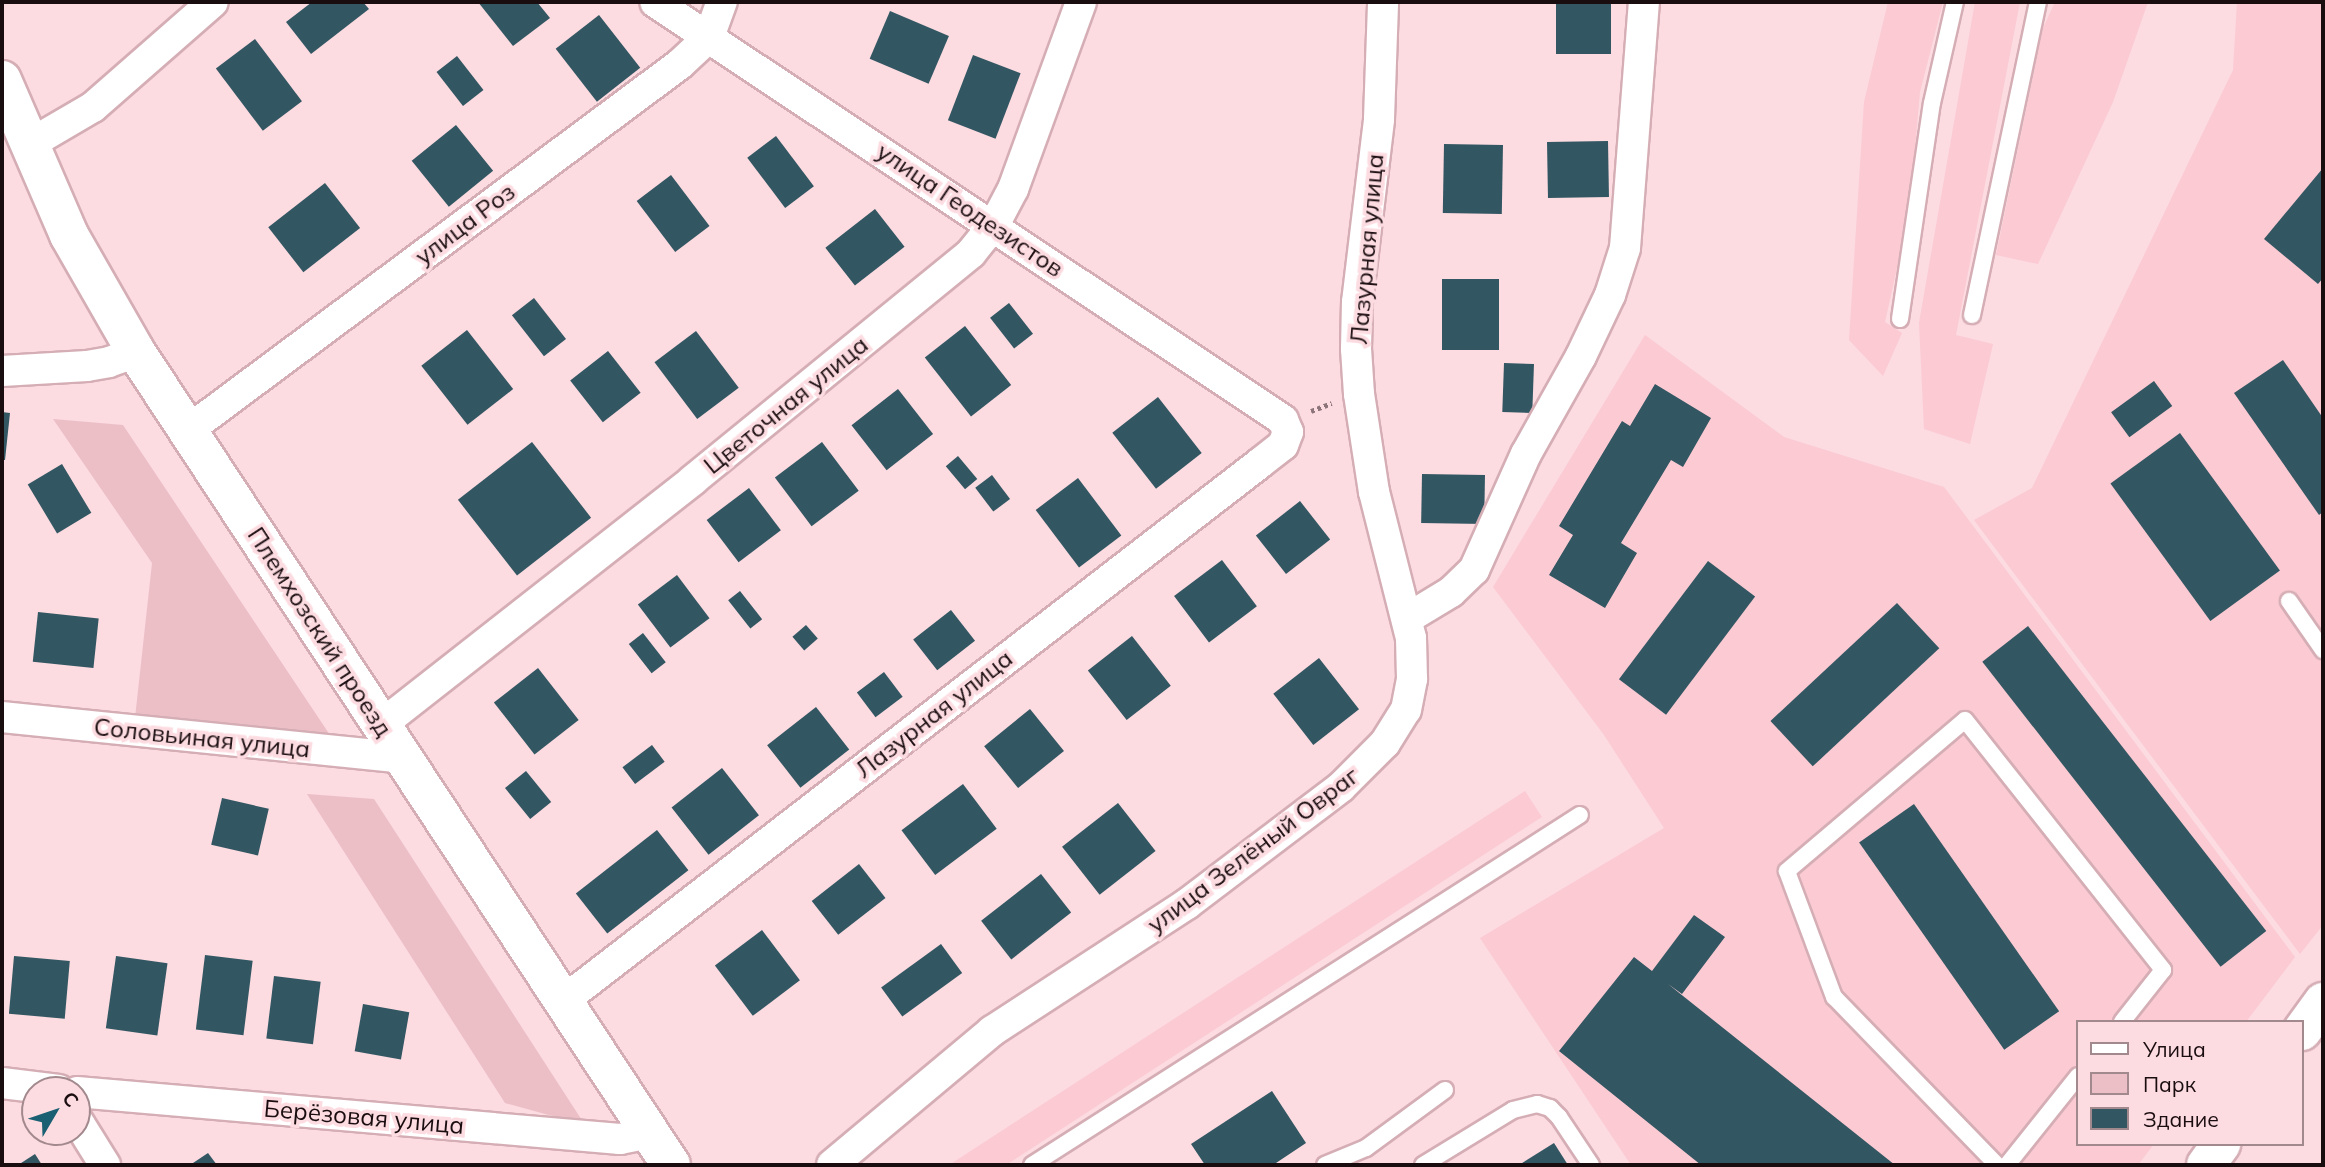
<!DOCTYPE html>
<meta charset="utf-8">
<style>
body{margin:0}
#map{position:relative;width:2325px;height:1167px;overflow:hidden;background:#fcdbe1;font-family:Mulish,sans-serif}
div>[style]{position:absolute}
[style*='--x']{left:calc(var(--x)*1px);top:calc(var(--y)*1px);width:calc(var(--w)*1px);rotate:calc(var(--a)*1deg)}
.built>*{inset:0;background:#fbcad3;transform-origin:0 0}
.green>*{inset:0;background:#ecbfc7}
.building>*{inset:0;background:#325762;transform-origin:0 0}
.path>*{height:4.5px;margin-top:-2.25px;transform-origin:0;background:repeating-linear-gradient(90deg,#8c757a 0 3.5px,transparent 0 7px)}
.roads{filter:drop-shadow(2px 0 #d5aeb5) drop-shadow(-2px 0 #d5aeb5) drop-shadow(0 2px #d5aeb5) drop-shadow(0 -2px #d5aeb5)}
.service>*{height:16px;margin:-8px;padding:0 8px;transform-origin:8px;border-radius:8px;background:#fff}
.minor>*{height:30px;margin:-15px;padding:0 15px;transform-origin:15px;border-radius:15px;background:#fff}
.tertiary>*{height:38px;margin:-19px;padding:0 19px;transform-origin:19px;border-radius:19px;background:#fff}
.secondary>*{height:38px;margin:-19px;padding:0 19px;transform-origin:19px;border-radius:19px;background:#fff}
span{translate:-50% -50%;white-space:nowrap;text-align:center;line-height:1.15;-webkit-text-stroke:7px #fcdbe1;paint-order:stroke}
.street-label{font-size:24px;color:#1a0d10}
.frame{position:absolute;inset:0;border:4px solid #1a0d10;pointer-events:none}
.legend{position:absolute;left:2076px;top:1020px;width:228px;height:126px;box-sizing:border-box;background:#fcdbe1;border:2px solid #a2898d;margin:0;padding:9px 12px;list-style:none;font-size:21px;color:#1a0d10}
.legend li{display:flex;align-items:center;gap:14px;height:35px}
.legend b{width:35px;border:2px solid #a2898d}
.north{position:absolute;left:21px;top:1076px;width:70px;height:70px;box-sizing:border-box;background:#fcdbe1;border:2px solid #a2898d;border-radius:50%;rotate:51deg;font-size:19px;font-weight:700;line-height:28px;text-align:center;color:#1a0d10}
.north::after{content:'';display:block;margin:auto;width:24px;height:32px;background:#1b6072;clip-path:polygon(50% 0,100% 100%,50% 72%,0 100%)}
</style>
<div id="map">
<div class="built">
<div style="clip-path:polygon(1888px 2px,1943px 2px,1920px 92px,1909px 214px,1885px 322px,1902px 333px,1883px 376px,1849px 340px,1864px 102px)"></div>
<div style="clip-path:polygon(1975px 2px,2020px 2px,1956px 335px,1993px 344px,1970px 444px,1924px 429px,1919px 323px)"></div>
<div style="clip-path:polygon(2055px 2px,2148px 2px,2113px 102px,2038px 264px,1996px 255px,2043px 28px)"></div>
<div style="clip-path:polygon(2237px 2px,2323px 2px,2323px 925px,2300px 954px,1974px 520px,2032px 488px,2233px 70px)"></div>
<div style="clip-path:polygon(1645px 335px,1784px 437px,1944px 487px,2295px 957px,2246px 1022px,2078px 1022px,2078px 1144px,2154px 1144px,2138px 1165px,1631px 1165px,1480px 938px,1664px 828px,1604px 735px,1493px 587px)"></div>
<div style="left:1525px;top:791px;width:31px;height:688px;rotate:57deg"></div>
</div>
<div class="green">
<div style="clip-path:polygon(53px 419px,123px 425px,340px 750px,134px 727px,152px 563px)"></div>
<div style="clip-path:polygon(307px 794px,374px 799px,585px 1125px,505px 1103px)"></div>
</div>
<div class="building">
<div style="clip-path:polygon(312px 2px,363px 2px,369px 9px,311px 54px,286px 22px)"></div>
<div style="clip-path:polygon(478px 2px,537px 2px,550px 18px,513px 46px)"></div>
<div style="left:1556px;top:2px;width:55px;height:52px"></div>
<div style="left:890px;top:11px;width:64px;height:52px;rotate:23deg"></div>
<div style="left:599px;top:15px;width:67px;height:55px;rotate:52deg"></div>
<div style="left:255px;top:39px;width:78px;height:49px;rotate:53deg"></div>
<div style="left:973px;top:55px;width:51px;height:70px;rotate:21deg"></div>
<div style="left:457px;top:56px;width:43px;height:26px;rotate:52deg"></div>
<div style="left:456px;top:125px;width:59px;height:57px;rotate:51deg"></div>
<div style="left:776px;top:136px;width:63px;height:36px;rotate:53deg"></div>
<div style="left:1608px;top:141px;width:56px;height:61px;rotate:89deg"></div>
<div style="left:1444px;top:144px;width:59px;height:69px;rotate:1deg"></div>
<div style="clip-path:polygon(2323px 168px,2323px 278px,2318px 284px,2264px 239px)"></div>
<div style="left:671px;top:175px;width:64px;height:43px;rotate:53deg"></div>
<div style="left:325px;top:183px;width:57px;height:72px;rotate:52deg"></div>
<div style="left:875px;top:209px;width:48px;height:63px;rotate:52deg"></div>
<div style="left:1499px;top:279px;width:71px;height:57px;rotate:90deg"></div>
<div style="left:534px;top:298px;width:52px;height:28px;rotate:52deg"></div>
<div style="left:1009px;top:303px;width:39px;height:24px;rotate:52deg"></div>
<div style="left:965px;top:326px;width:75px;height:51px;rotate:52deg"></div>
<div style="left:467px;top:330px;width:75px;height:58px;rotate:52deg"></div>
<div style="left:696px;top:331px;width:71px;height:52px;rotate:53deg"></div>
<div style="left:608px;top:351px;width:53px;height:48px;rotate:52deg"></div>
<div style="clip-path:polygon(2283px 360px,2323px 418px,2323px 512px,2319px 515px,2234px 393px)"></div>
<div style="left:1504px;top:363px;width:30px;height:49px;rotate:2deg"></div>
<div style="left:2154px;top:381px;width:31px;height:53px;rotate:54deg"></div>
<div style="clip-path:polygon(1655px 384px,1711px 418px,1683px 467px,1671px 460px,1621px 543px,1637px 553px,1605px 608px,1549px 575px,1573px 535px,1559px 526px,1622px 421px,1630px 426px)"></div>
<div style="left:898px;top:389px;width:57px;height:59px;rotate:52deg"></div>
<div style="left:1158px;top:397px;width:71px;height:58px;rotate:52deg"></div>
<div style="clip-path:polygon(2px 412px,10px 413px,5px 460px,2px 460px)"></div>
<div style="left:2180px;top:433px;width:170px;height:86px;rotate:54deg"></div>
<div style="left:532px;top:442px;width:96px;height:94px;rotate:52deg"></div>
<div style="left:822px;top:442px;width:61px;height:59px;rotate:53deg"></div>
<div style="left:958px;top:456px;width:30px;height:16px;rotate:50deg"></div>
<div style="left:62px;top:464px;width:57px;height:40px;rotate:59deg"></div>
<div style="left:1422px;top:474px;width:63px;height:49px;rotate:1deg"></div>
<div style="left:992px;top:475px;width:30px;height:21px;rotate:53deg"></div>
<div style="left:1078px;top:478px;width:72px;height:53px;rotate:53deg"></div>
<div style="left:749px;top:488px;width:53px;height:53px;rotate:53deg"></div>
<div style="left:1300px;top:501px;width:49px;height:56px;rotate:52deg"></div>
<div style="left:1222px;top:560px;width:58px;height:60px;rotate:53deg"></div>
<div style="left:1708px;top:561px;width:59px;height:148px;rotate:37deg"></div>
<div style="left:677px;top:575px;width:54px;height:49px;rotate:53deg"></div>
<div style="left:740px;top:591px;width:36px;height:15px;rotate:52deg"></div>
<div style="left:1897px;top:603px;width:62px;height:173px;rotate:47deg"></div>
<div style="left:951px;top:610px;width:39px;height:48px;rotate:52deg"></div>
<div style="left:38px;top:612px;width:61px;height:50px;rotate:6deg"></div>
<div style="left:806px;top:625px;width:18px;height:18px;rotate:49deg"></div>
<div style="left:2028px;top:626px;width:387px;height:58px;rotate:52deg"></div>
<div style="left:643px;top:633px;width:37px;height:18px;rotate:52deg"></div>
<div style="left:1132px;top:636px;width:63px;height:56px;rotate:52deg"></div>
<div style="left:1319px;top:658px;width:65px;height:58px;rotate:52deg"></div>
<div style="left:538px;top:668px;width:66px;height:56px;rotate:52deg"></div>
<div style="left:884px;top:672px;width:31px;height:34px;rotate:53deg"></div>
<div style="left:816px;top:707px;width:54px;height:62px;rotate:52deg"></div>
<div style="left:1030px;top:709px;width:54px;height:59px;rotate:51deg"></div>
<div style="left:652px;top:745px;width:21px;height:37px;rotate:53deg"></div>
<div style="left:722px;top:768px;width:60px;height:64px;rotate:52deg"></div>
<div style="left:526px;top:771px;width:40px;height:27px;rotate:51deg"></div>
<div style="left:963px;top:784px;width:56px;height:77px;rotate:53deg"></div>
<div style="left:222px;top:798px;width:48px;height:48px;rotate:13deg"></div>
<div style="left:1118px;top:803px;width:61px;height:71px;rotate:52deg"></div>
<div style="left:1914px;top:804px;width:253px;height:67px;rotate:55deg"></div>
<div style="left:657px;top:830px;width:51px;height:103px;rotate:52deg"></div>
<div style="left:859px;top:864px;width:43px;height:60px;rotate:52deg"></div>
<div style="left:1041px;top:874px;width:49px;height:76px;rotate:52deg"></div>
<div style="clip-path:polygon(1694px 915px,1725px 937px,1682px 994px,1668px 984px,1895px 1165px,1701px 1165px,1559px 1051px,1634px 957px,1652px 971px)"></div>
<div style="left:762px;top:930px;width:63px;height:59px;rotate:53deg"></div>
<div style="left:941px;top:944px;width:36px;height:74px;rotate:54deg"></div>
<div style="left:205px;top:955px;width:48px;height:75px;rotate:7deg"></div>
<div style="left:14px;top:956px;width:56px;height:58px;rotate:5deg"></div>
<div style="left:116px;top:956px;width:52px;height:73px;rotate:8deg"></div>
<div style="left:274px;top:976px;width:47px;height:63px;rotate:7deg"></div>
<div style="left:363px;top:1004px;width:47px;height:48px;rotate:10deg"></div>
<div style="clip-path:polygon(1272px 1091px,1306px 1143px,1273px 1165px,1205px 1165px,1191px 1144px)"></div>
<div style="clip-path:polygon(1554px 1143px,1568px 1165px,1519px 1165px)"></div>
<div style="clip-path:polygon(208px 1153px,217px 1165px,190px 1165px)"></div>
<div style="clip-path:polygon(35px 1154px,42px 1165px,18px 1165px)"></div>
</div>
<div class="path">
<div style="--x:1311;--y:411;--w:22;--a:-21"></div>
</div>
<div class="roads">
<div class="service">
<div style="--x:1972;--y:315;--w:320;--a:-78.1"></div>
<div style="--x:1900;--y:319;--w:218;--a:-81.6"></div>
<div style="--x:1932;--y:103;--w:104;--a:-77.2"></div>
<div style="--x:2289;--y:601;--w:60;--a:55.2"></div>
<div style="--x:1032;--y:1165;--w:650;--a:-32.57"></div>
<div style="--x:1325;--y:1165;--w:44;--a:-22.5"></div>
<div style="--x:1366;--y:1148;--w:98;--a:-36.3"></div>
<div style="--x:1423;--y:1165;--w:105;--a:-31.4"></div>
<div style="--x:1513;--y:1110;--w:25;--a:-14"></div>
<div style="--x:1537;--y:1104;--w:14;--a:17"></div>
<div style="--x:1550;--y:1108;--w:13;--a:45"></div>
<div style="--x:1559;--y:1117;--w:58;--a:56.3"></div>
<div style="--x:1997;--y:1165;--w:234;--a:-134.1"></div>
<div style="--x:1834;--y:997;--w:134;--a:-110.5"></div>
<div style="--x:1787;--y:871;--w:233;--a:-40.3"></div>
<div style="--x:1965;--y:720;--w:319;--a:51.6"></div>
<div style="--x:2163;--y:970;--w:66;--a:128.3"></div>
<div style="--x:2007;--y:1165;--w:114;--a:-51.4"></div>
</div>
<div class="minor">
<div style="--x:28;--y:145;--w:75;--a:-30.3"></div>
<div style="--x:93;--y:107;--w:159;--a:-41.2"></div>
<div style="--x:2;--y:371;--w:85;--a:-3.4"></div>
<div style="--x:87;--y:366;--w:22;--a:-10"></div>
<div style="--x:109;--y:362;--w:29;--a:-20"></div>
<div style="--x:187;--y:431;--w:615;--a:-36.66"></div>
<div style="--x:680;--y:64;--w:40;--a:-43"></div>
<div style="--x:709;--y:37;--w:37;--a:-70"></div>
<div style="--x:1408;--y:618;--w:50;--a:-31.2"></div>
<div style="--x:1451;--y:592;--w:32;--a:-44"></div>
<div style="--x:1474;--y:570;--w:127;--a:-65.9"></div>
<div style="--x:1526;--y:454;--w:112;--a:-60.7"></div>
<div style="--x:1581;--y:356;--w:68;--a:-64.6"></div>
<div style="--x:1610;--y:295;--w:49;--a:-72.3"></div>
<div style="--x:1625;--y:248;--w:247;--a:-85.6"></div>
<div style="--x:2;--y:717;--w:403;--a:5.8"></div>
<div style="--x:381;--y:725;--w:397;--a:-38.1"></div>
<div style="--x:693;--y:480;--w:359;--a:-39.2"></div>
<div style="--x:971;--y:253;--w:36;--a:-51"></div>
<div style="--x:994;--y:225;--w:41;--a:-62.2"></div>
<div style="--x:1013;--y:189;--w:199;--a:-70"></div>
<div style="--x:563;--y:1001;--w:880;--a:-37.66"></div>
<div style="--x:1260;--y:463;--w:29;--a:-38"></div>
<div style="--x:1283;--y:445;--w:14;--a:-69"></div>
<div style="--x:1288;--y:432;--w:13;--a:-113"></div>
<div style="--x:1283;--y:420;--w:754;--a:-146.35"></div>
<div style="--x:2;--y:1083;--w:57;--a:7"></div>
<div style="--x:77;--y:1092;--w:545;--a:4.95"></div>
<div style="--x:620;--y:1139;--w:32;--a:-11"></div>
<div style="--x:77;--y:1120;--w:53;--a:58.1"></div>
<div style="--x:832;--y:1165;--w:209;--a:-39.9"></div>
<div style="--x:992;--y:1031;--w:233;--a:-33.1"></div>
<div style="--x:1187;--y:904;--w:193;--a:-37.2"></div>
<div style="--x:1341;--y:787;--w:62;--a:-45"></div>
<div style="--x:1385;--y:743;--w:39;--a:-58"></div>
<div style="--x:1406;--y:710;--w:32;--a:-79"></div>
<div style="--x:1412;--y:679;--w:41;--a:-91.4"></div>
<div style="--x:1411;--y:638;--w:151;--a:-104.2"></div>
<div style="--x:1374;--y:492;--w:99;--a:-98.7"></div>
<div style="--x:1359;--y:394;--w:45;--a:-93.8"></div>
<div style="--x:1356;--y:349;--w:47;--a:-88.8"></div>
<div style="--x:1357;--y:302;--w:184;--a:-83.1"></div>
<div style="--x:1379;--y:119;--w:117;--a:-88"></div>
</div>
<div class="tertiary">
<div style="--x:2302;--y:1031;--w:36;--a:-54"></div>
<div style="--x:2206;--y:1165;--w:26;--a:-54"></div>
</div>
<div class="secondary">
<div style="--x:2;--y:80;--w:169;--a:66.6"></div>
<div style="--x:69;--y:235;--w:135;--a:60.2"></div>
<div style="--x:136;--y:352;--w:973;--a:56.65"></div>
</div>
</div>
<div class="street-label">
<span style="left:970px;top:210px;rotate:34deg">улица Геодезистов</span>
<span style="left:465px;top:224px;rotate:-37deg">улица Роз</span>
<span style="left:1367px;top:249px;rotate:-85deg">Лазурная улица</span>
<span style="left:786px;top:405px;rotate:-39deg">Цветочная улица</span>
<span style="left:320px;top:632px;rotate:57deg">Племхозский проезд</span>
<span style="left:934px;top:714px;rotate:-38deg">Лазурная улица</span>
<span style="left:202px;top:738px;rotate:6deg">Соловьиная улица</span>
<span style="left:1253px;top:850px;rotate:-37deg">улица Зелёный Овраг</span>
<span style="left:364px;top:1117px;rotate:5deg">Берёзовая улица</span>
</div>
<div class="frame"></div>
<ul class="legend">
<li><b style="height:9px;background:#fff"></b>Улица</li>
<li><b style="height:19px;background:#ecbfc7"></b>Парк</li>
<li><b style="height:19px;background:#325762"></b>Здание</li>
</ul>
<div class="north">С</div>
</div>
